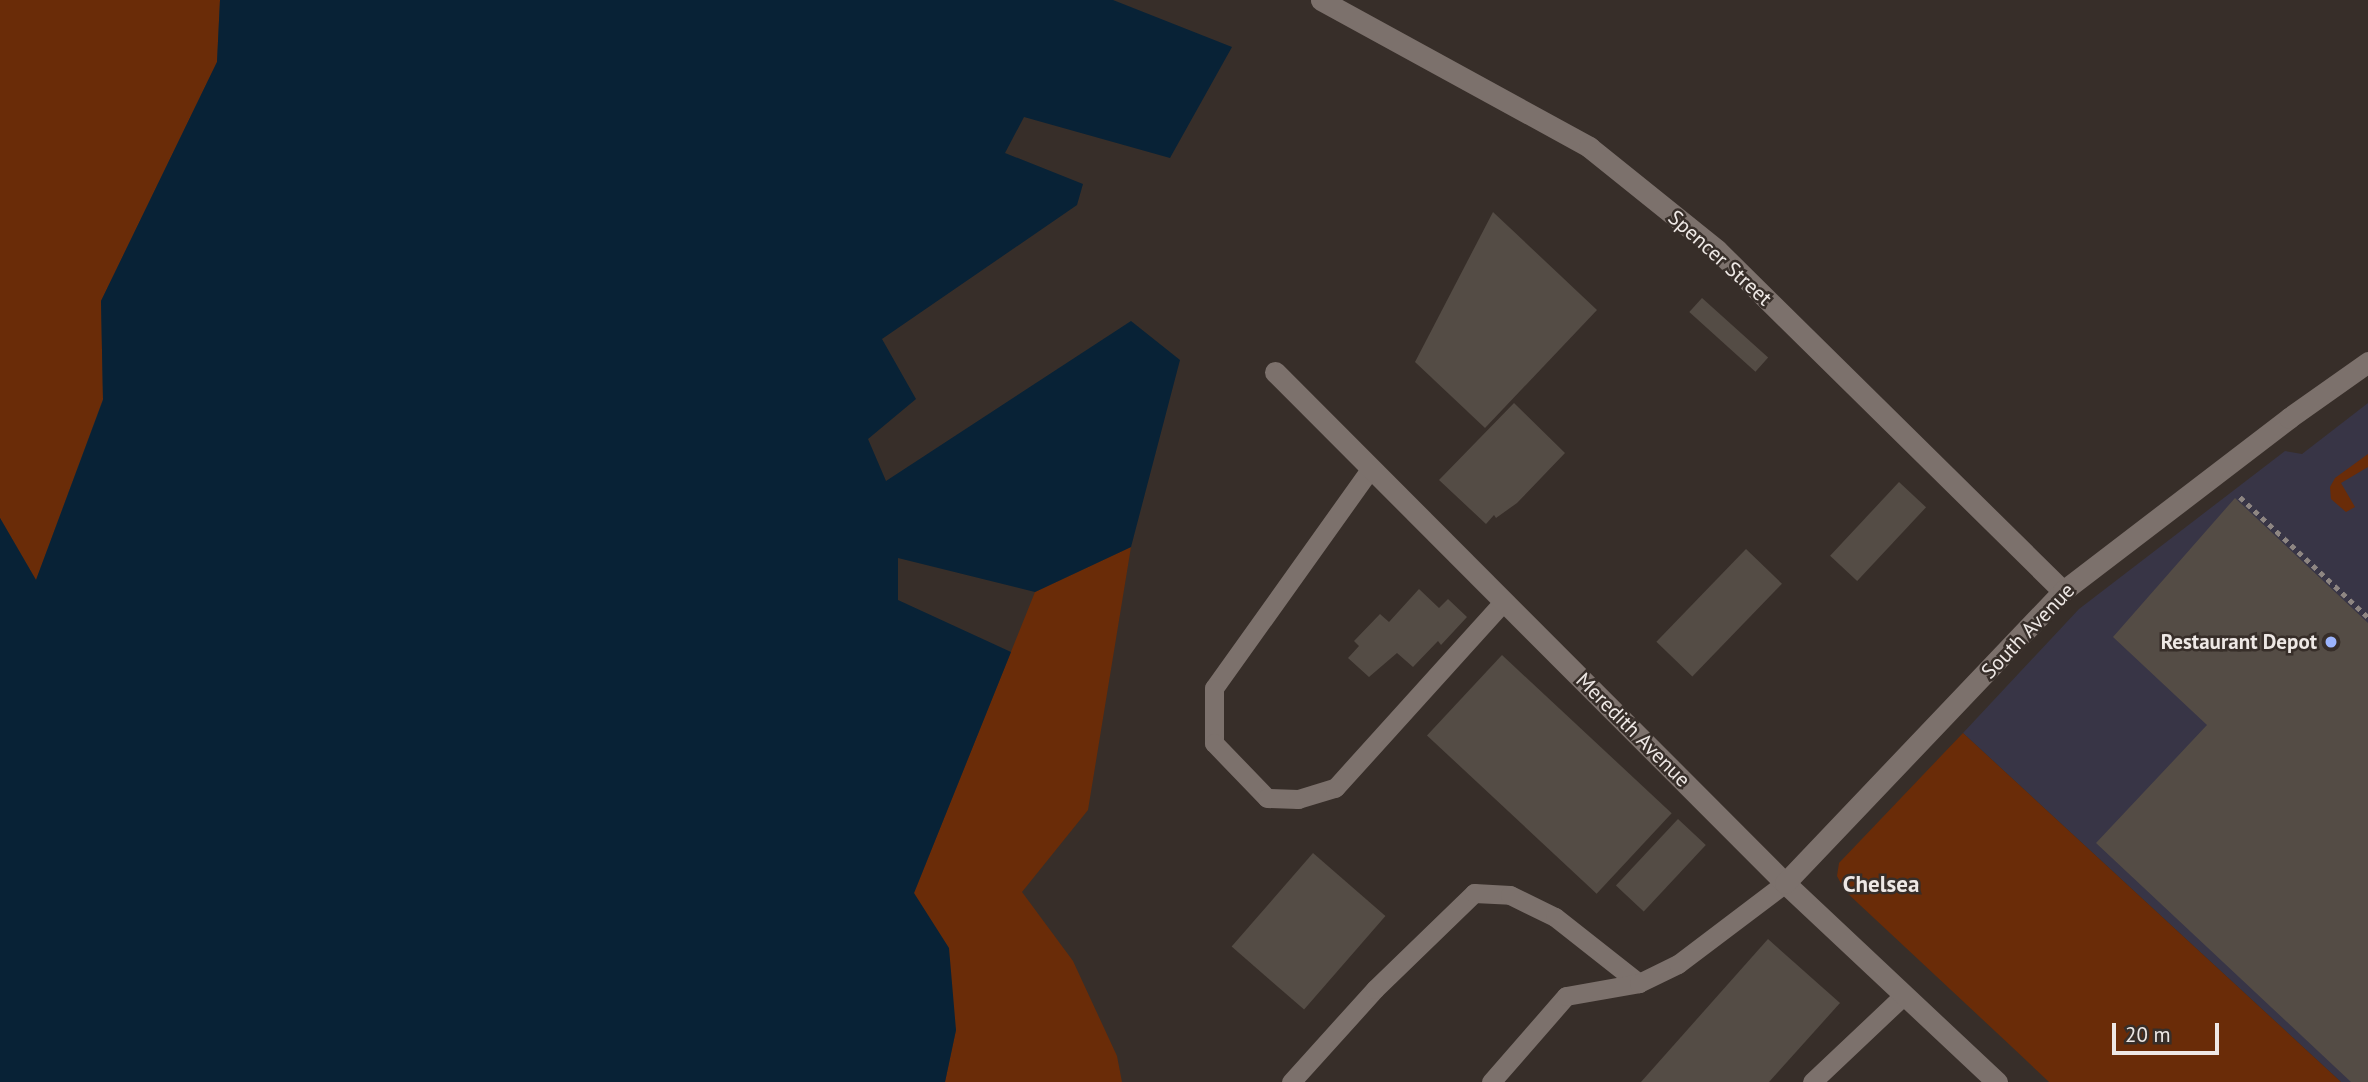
<!DOCTYPE html>
<style>
body{margin:0}
#map{position:relative;width:2368px;height:1082px;overflow:hidden;background:#372e29;font-family:"PT Sans",sans-serif}
div>[style]{position:absolute}
[style*='--x']{left:calc(var(--x)*1px);top:calc(var(--y)*1px);width:calc(var(--w)*1px);rotate:calc(var(--a)*1deg)}
.commercial>*{inset:0;background:#383546}
.green>*{inset:0;background:#6a2c08}
.water>*{inset:0;background:#082236}
.building>*{inset:0;background:#544c45;transform-origin:0 0}
.path>*{height:4.5px;margin-top:-2.25px;transform-origin:0;background:repeating-linear-gradient(90deg,#8e8682 0 5px,transparent 0 10px)}
.lane>*{height:19px;margin:-9.5px;padding:0 9.5px;transform-origin:9.5px;border-radius:9.5px;background:#7c716c}
.street>*{height:21px;margin:-10.5px;padding:0 10.5px;transform-origin:10.5px;border-radius:10.5px;background:#7c716c}
.dots>*{width:19px;height:19px;translate:-50% -50%;box-sizing:border-box;border:4px solid #372e29;border-radius:50%}
span{translate:-50% -50%;white-space:nowrap;text-align:center;line-height:1.15;-webkit-text-stroke:5px #372e29;paint-order:stroke}
.street-label{font-size:21px;color:#eee8e5}
.poi-label{font-size:21px;color:#eee8e5;font-weight:700}
.right{translate:-100% -50%;text-align:right}
.neighbourhood-label{font-size:23px;color:#eee8e5;font-weight:700}
.scale{position:absolute;left:2112px;top:1023px;width:107px;height:32px;box-sizing:border-box;border:4px solid #eee8e5;border-top:0;padding-left:9px;font-size:21px;line-height:24px;white-space:nowrap;color:#eee8e5;-webkit-text-stroke:5px #372e29;paint-order:stroke}
</style>
<div id="map">
<div class="commercial">
<div style="clip-path:polygon(2368px 403px,2368px 1082px,2341px 1082px,1963px 733px,2079px 609px,2285px 451px,2302px 454px)"></div>
</div>
<div class="green">
<div style="clip-path:polygon(0 0,220px 0,217px 62px,101px 301px,103px 399px,36px 580px,0 518px)"></div>
<div style="clip-path:polygon(2368px 454px,2368px 467px,2341px 483px,2355px 507px,2346px 512px,2331px 499px,2330px 487px,2335px 478px)"></div>
<div style="clip-path:polygon(1131px 547px,1088px 810px,1022px 892px,1073px 961px,1117px 1056px,1122px 1082px,945px 1082px,956px 1030px,914px 893px,1035px 592px)"></div>
<div style="clip-path:polygon(1963px 733px,2341px 1082px,2049px 1082px,2012px 1047px,1845px 891px,1837px 876px,1839px 863px)"></div>
</div>
<div class="water">
<div style="clip-path:polygon(220px 0,1113px 0,1232px 47px,1170px 158px,1024px 117px,1005px 153px,1083px 184px,1077px 205px,882px 339px,916px 399px,868px 439px,886px 481px,1131px 321px,1180px 360px,1131px 547px,1035px 592px,898px 558px,898px 600px,1011px 652px,914px 893px,949px 948px,956px 1030px,945px 1082px,0 1082px,0 518px,36px 580px,103px 400px,101px 301px,217px 62px)"></div>
</div>
<div class="building">
<div style="clip-path:polygon(1493px 212px,1597px 310px,1485px 428px,1415px 362px)"></div>
<div style="left:1702px;top:298px;width:89px;height:19px;rotate:42deg"></div>
<div style="clip-path:polygon(1514px 403px,1565px 453px,1517px 503px,1496px 518px,1494px 515px,1486px 524px,1439px 480px)"></div>
<div style="left:1899px;top:482px;width:37px;height:101px;rotate:43deg"></div>
<div style="clip-path:polygon(2235px 498px,2368px 623px,2368px 1082px,2351px 1082px,2096px 843px,2207px 725px,2113px 637px)"></div>
<div style="left:1746px;top:549px;width:50px;height:129px;rotate:44deg"></div>
<div style="clip-path:polygon(1419px 589px,1439px 608px,1448px 599px,1467px 617px,1441px 645px,1438px 641px,1413px 667px,1397px 653px,1369px 677px,1348px 658px,1359px 646px,1354px 641px,1380px 614px,1389px 622px)"></div>
<div style="left:1502px;top:655px;width:232px;height:110px;rotate:43deg"></div>
<div style="left:1678px;top:819px;width:38px;height:91px;rotate:43deg"></div>
<div style="left:1313px;top:853px;width:96px;height:124px;rotate:41deg"></div>
<div style="clip-path:polygon(1768px 939px,1840px 1003px,1769px 1082px,1641px 1082px)"></div>
</div>
<div class="path">
<div style="--x:2240;--y:497;--w:175;--a:43.2"></div>
</div>
<div class="lane">
<div style="--x:1371;--y:468;--w:270;--a:125.5"></div>
<div style="--x:1214;--y:688;--w:55;--a:90"></div>
<div style="--x:1214;--y:743;--w:76;--a:46.1"></div>
<div style="--x:1267;--y:798;--w:31;--a:2"></div>
<div style="--x:1298;--y:799;--w:39;--a:-17"></div>
<div style="--x:1335;--y:788;--w:252;--a:-47.9"></div>
<div style="--x:1291;--y:1082;--w:125;--a:-47.9"></div>
<div style="--x:1375;--y:989;--w:138;--a:-44.1"></div>
<div style="--x:1474;--y:893;--w:36;--a:3"></div>
<div style="--x:1510;--y:895;--w:50;--a:26.1"></div>
<div style="--x:1555;--y:917;--w:107;--a:38.2"></div>
<div style="--x:1491;--y:1082;--w:114;--a:-48.9"></div>
<div style="--x:1566;--y:996;--w:74;--a:-10.1"></div>
<div style="--x:1639;--y:983;--w:43;--a:-26"></div>
<div style="--x:1678;--y:964;--w:134;--a:-37.1"></div>
<div style="--x:1812;--y:1082;--w:127;--a:-43.4"></div>
</div>
<div class="street">
<div style="--x:1321;--y:0;--w:306;--a:28.7"></div>
<div style="--x:1589;--y:147;--w:164;--a:38.8"></div>
<div style="--x:1717;--y:250;--w:486;--a:44.6"></div>
<div style="--x:1275;--y:372;--w:722;--a:45.06"></div>
<div style="--x:1785;--y:883;--w:291;--a:43.2"></div>
<div style="--x:1785;--y:883;--w:403;--a:-46.4"></div>
<div style="--x:2063;--y:591;--w:285;--a:-37.4"></div>
<div style="--x:2289;--y:418;--w:97;--a:-35.3"></div>
</div>
<div class="dots">
<div style="left:2331px;top:642px;background:#9cb4fd"></div>
</div>
<div class="street-label">
<span style="left:1720px;top:258px;rotate:42deg">Spencer Street</span>
<span style="left:2028px;top:631px;rotate:-46deg">South Avenue</span>
<span style="left:1633px;top:730px;rotate:45deg">Meredith Avenue</span>
</div>
<div class="poi-label">
<span class="right" style="left:2317px;top:642px">Restaurant Depot</span>
</div>
<div class="neighbourhood-label">
<span style="left:1881px;top:884px">Chelsea</span>
</div>
<div class="scale">20 m</div>
</div>
